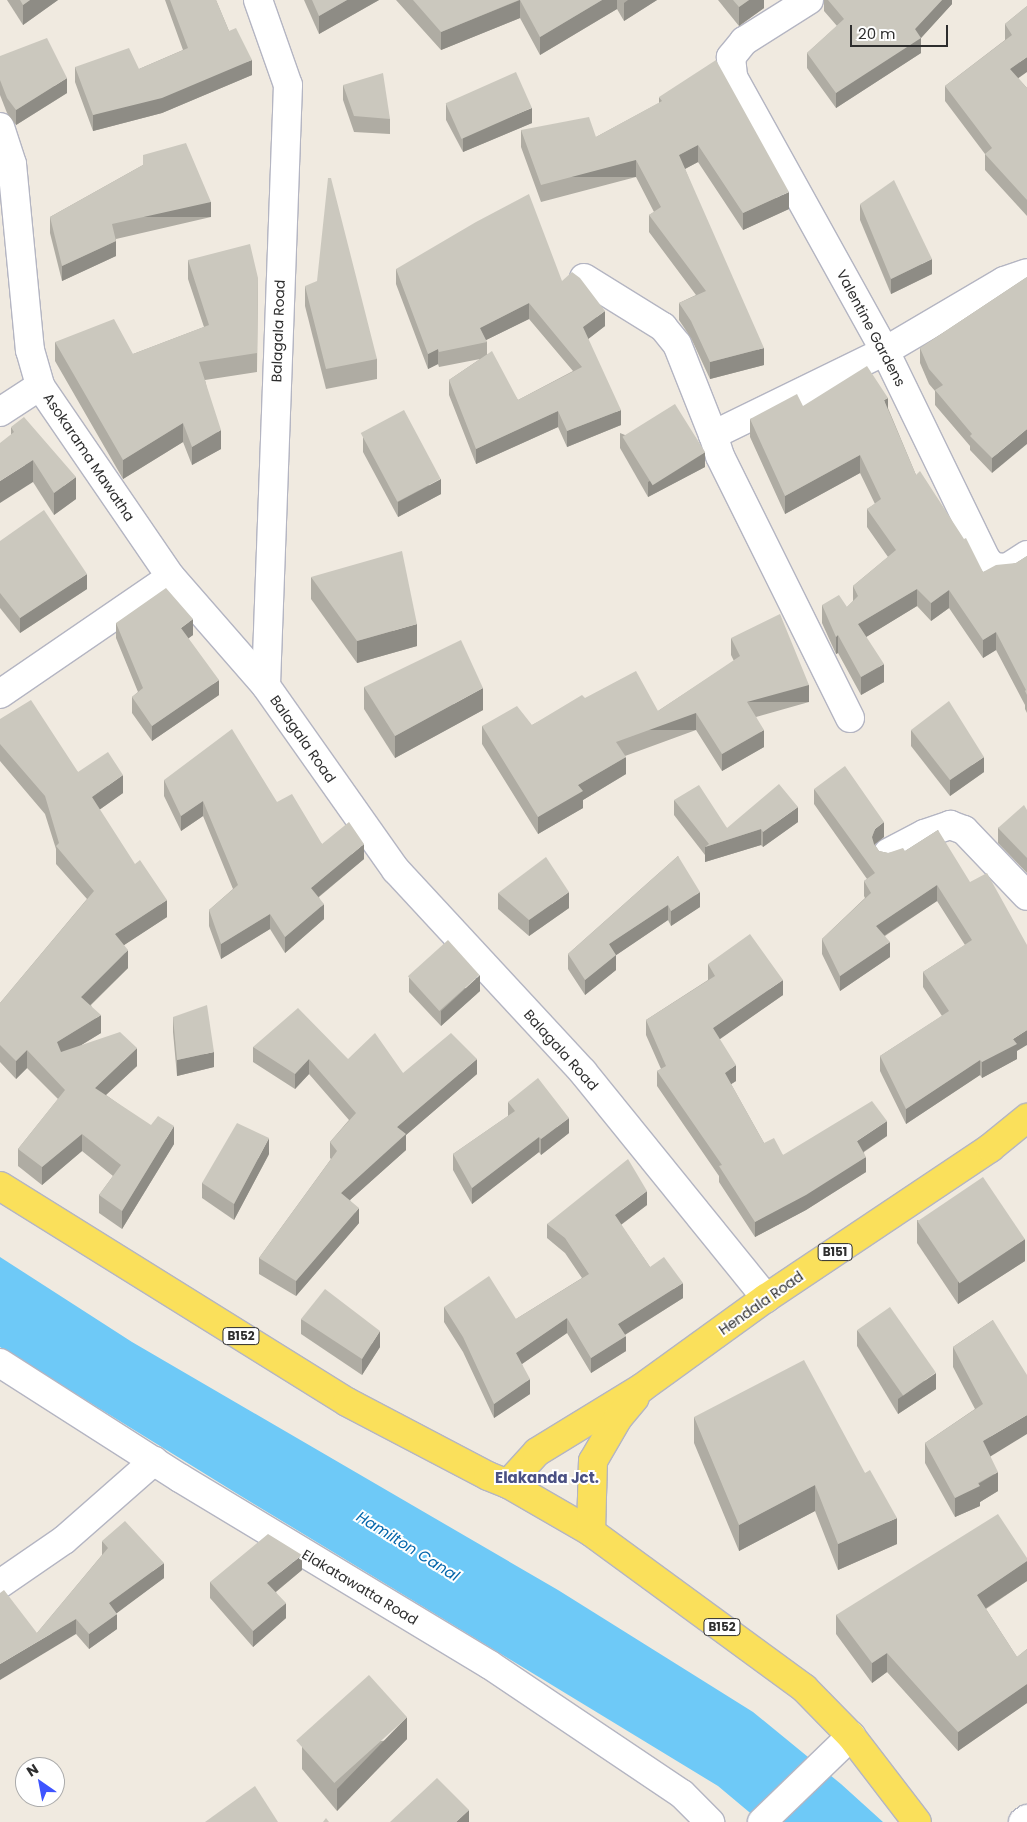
<!DOCTYPE html>
<style>
body{margin:0}
#map{position:relative;width:1027px;height:1822px;overflow:hidden;background:#f0eae0;font-family:Poppins,sans-serif}
div>[style]{position:absolute}
[style*='--x']{left:calc(var(--x)*1px);top:calc(var(--y)*1px);width:calc(var(--w)*1px);rotate:calc(var(--a)*1deg)}
.water>*{inset:0;background:#6ec9f7}
.roads{filter:drop-shadow(1px 0 #b4b5c2) drop-shadow(-1px 0 #b4b5c2) drop-shadow(0 1px #b4b5c2) drop-shadow(0 -1px #b4b5c2)}
.minor>*{height:28px;margin:-14px;padding:0 14px;transform-origin:14px;border-radius:14px;background:#fff}
.major>*{height:28px;margin:-14px;padding:0 14px;transform-origin:14px;border-radius:14px;background:#fae05b}
.wall>*{inset:0;background:#afaca3}
.shaded-wall>*{inset:0;background:#8e8c85;transform-origin:0 0}
.building>*{inset:0;background:#cbc8be;transform-origin:0 0}
span{translate:-50% -50%;white-space:nowrap;text-align:center;line-height:1.15;-webkit-text-stroke:4px #fff;paint-order:stroke}
.shield-label span{padding:1px 4px;background:#fff;border:1px solid;border-radius:4px;-webkit-text-stroke-width:0}
.shield-label{font-size:12px;color:#2e2e2e;font-weight:700}
.street-label{font-size:14px;color:#2e2e2e}
.neighbourhood-label{font-size:15px;color:#4a5083;font-weight:700}
.water-label{font-size:15px;color:#0566ab;font-style:italic}
.north{position:absolute;left:15px;top:1757px;width:50px;height:50px;box-sizing:border-box;background:#fff;border:1px solid #ababab;border-radius:50%;rotate:327deg;font-size:14px;font-weight:700;line-height:20px;text-align:center;color:#2e2e2e}
.north::after{content:'';display:block;margin:auto;width:18px;height:22px;background:#3e54ff;clip-path:polygon(50% 0,100% 100%,50% 72%,0 100%)}
.scale{position:absolute;left:850px;top:25px;width:98px;height:22px;box-sizing:border-box;border:2px solid #2e2e2e;border-top:0;padding-left:6px;font-size:15px;line-height:18px;white-space:nowrap;color:#2e2e2e;-webkit-text-stroke:4px #fff;paint-order:stroke}
</style>
<div id="map">
<div class="water">
<div style="clip-path:polygon(0 1257px,132px 1342px,558px 1590px,753px 1712px,841px 1784px,883px 1822px,761px 1822px,718px 1786px,236px 1493px,0 1347px)"></div>
</div>
<div class="roads">
<div class="minor">
<div style="--x:258;--y:0;--w:90;--a:70.6"></div>
<div style="--x:288;--y:85;--w:601;--a:92.1"></div>
<div style="--x:266;--y:686;--w:225;--a:54.8"></div>
<div style="--x:396;--y:870;--w:275;--a:47.2"></div>
<div style="--x:583;--y:1072;--w:291;--a:51"></div>
<div style="--x:809;--y:0;--w:77;--a:147.8"></div>
<div style="--x:744;--y:41;--w:21;--a:129"></div>
<div style="--x:731;--y:57;--w:20;--a:84"></div>
<div style="--x:733;--y:77;--w:313;--a:61"></div>
<div style="--x:885;--y:351;--w:231;--a:64.1"></div>
<div style="--x:986;--y:559;--w:11;--a:49"></div>
<div style="--x:993;--y:567;--w:14;--a:4"></div>
<div style="--x:1007;--y:568;--w:24;--a:-33"></div>
<div style="--x:0;--y:127;--w:39;--a:72"></div>
<div style="--x:12;--y:164;--w:187;--a:84.5"></div>
<div style="--x:30;--y:350;--w:37;--a:74"></div>
<div style="--x:40;--y:386;--w:232;--a:55.6"></div>
<div style="--x:171;--y:577;--w:145;--a:48.9"></div>
<div style="--x:584;--y:278;--w:93;--a:31.8"></div>
<div style="--x:663;--y:327;--w:22;--a:51"></div>
<div style="--x:677;--y:344;--w:98;--a:68.4"></div>
<div style="--x:0;--y:412;--w:48;--a:-33"></div>
<div style="--x:0;--y:694;--w:207;--a:-34.4"></div>
<div style="--x:850;--y:718;--w:292;--a:-116.4"></div>
<div style="--x:720;--y:456;--w:22;--a:-108"></div>
<div style="--x:713;--y:435;--w:191;--a:-26"></div>
<div style="--x:885;--y:351;--w:138;--a:-30.5"></div>
<div style="--x:1004;--y:281;--w:24;--a:-19"></div>
<div style="--x:888;--y:853;--w:41;--a:-27.8"></div>
<div style="--x:924;--y:834;--w:28;--a:-19"></div>
<div style="--x:950;--y:825;--w:15;--a:20"></div>
<div style="--x:964;--y:830;--w:91;--a:46.3"></div>
<div style="--x:0;--y:1363;--w:214;--a:32.6"></div>
<div style="--x:180;--y:1478;--w:362;--a:31.1"></div>
<div style="--x:490;--y:1665;--w:231;--a:33.9"></div>
<div style="--x:682;--y:1794;--w:40;--a:45"></div>
<div style="--x:0;--y:1584;--w:78;--a:-34.5"></div>
<div style="--x:64;--y:1540;--w:120;--a:-41.3"></div>
<div style="--x:762;--y:1822;--w:124;--a:-44"></div>
<div style="--x:1023;--y:1822;--w:5;--a:-37"></div>
</div>
<div class="major">
<div style="--x:0;--y:1186;--w:409;--a:31.9"></div>
<div style="--x:347;--y:1402;--w:159;--a:27.7"></div>
<div style="--x:488;--y:1476;--w:22;--a:22"></div>
<div style="--x:508;--y:1484;--w:96;--a:30"></div>
<div style="--x:591;--y:1532;--w:264;--a:36.2"></div>
<div style="--x:804;--y:1688;--w:67;--a:45.6"></div>
<div style="--x:851;--y:1736;--w:108;--a:52.5"></div>
<div style="--x:508;--y:1484;--w:43;--a:-47.8"></div>
<div style="--x:537;--y:1452;--w:124;--a:-31.5"></div>
<div style="--x:643;--y:1387;--w:152;--a:-35.9"></div>
<div style="--x:766;--y:1298;--w:270;--a:-33.8"></div>
<div style="--x:990;--y:1148;--w:48;--a:-39"></div>
<div style="--x:591;--y:1532;--w:71;--a:-88.4"></div>
<div style="--x:593;--y:1461;--w:50;--a:-59.8"></div>
<div style="--x:618;--y:1418;--w:26;--a:-50"></div>
</div>
</div>
<div class="wall">
<div style="clip-path:polygon(7px 0,58px 0,23px 25px)"></div>
<div style="clip-path:polygon(165px 0,216px 0,229px 31px,252px 75px,162px 113px,93px 131px,75px 82px,75px 67px,139px 69px,183px 50px)"></div>
<div style="clip-path:polygon(304px 0,379px 0,319px 34px)"></div>
<div style="clip-path:polygon(396px 0,657px 0,624px 21px,617px 9px,540px 55px,520px 18px,441px 50px)"></div>
<div style="clip-path:polygon(718px 0,764px 0,764px 8px,739px 26px)"></div>
<div style="clip-path:polygon(824px 0,952px 0,952px 4px,921px 38px,921px 53px,836px 108px,807px 68px,807px 53px,837px 26px,824px 11px)"></div>
<div style="clip-path:polygon(1027px 6px,1018px 78px,1027px 88px,1027px 216px,985px 170px,985px 154px,945px 101px,945px 86px,1005px 40px,1005px 24px)"></div>
<div style="clip-path:polygon(0 56px,67px 93px,16px 125px,7px 113px,0 95px)"></div>
<div style="clip-path:polygon(343px 85px,390px 119px,390px 134px,354px 132px,343px 100px)"></div>
<div style="clip-path:polygon(659px 97px,789px 209px,743px 230px,698px 162px,685px 169px,764px 365px,710px 379px,691px 338px,679px 320px,679px 303px,696px 295px,649px 232px,649px 215px,654px 212px,636px 177px,541px 202px,521px 147px,521px 130px,596px 137px,659px 103px)"></div>
<div style="clip-path:polygon(446px 104px,532px 123px,463px 152px,446px 120px)"></div>
<div style="clip-path:polygon(143px 155px,211px 217px,116px 239px,116px 256px,62px 281px,50px 233px,50px 217px,143px 165px)"></div>
<div style="clip-path:polygon(860px 204px,932px 274px,891px 294px,860px 220px)"></div>
<div style="clip-path:polygon(188px 260px,258px 278px,257px 372px,205px 380px,221px 449px,192px 465px,183px 442px,123px 479px,55px 361px,55px 342px,133px 354px,204px 327px,188px 279px)"></div>
<div style="clip-path:polygon(evenodd,396px 269px,562px 281px,605px 326px,588px 339px,621px 425px,567px 447px,558px 427px,476px 464px,449px 395px,449px 380px,480px 359px,439px 367px,438px 364px,428px 369px,396px 284px,396px 269px,529px 319px,573px 371px,518px 400px,487px 354px,487px 342px,486px 340px,529px 319px)"></div>
<div style="clip-path:polygon(1027px 277px,992px 473px,970px 450px,970px 446px,935px 405px,935px 391px,929px 384px,920px 363px,920px 348px)"></div>
<div style="clip-path:polygon(305px 286px,377px 359px,377px 379px,326px 389px,305px 306px)"></div>
<div style="clip-path:polygon(803px 406px,888px 408px,916px 475px,983px 572px,1016px 563px,1027px 556px,1027px 713px,1025px 709px,1025px 705px,996px 650px,983px 658px,949px 608px,931px 621px,917px 606px,866px 637px,884px 682px,861px 695px,838px 653px,836px 654px,822px 623px,822px 605px,847px 607px,853px 601px,853px 586px,888px 557px,867px 527px,867px 509px,875px 504px,860px 473px,785px 514px,750px 437px,750px 419px)"></div>
<div style="clip-path:polygon(11px 427px,76px 499px,54px 515px,33px 482px,11px 435px)"></div>
<div style="clip-path:polygon(620px 433px,705px 467px,648px 497px,620px 448px)"></div>
<div style="clip-path:polygon(363px 437px,441px 494px,398px 517px,363px 452px)"></div>
<div style="clip-path:polygon(0 541px,87px 589px,20px 633px,0 608px)"></div>
<div style="clip-path:polygon(311px 577px,417px 646px,357px 663px,311px 599px)"></div>
<div style="clip-path:polygon(116px 623px,193px 635px,188px 638px,219px 695px,152px 741px,132px 713px,132px 697px,138px 692px,116px 638px)"></div>
<div style="clip-path:polygon(731px 638px,809px 702px,756px 717px,764px 747px,722px 771px,696px 730px,625px 756px,626px 774px,583px 800px,583px 808px,538px 834px,482px 744px,482px 726px,532px 725px,585px 698px,658px 711px,734px 661px,731px 655px)"></div>
<div style="clip-path:polygon(364px 687px,483px 710px,395px 758px,364px 709px)"></div>
<div style="clip-path:polygon(0 719px,78px 772px,123px 793px,99px 810px,167px 917px,124px 945px,128px 968px,91px 1005px,101px 1033px,81px 1045px,137px 1066px,106px 1095px,174px 1144px,122px 1229px,99px 1213px,99px 1195px,113px 1176px,82px 1151px,42px 1185px,18px 1166px,18px 1149px,58px 1099px,27px 1068px,16px 1079px,0 1062px,0 1003px,87px 899px,56px 864px,56px 849px,45px 814px,0 761px)"></div>
<div style="clip-path:polygon(911px 730px,984px 772px,950px 796px,911px 746px)"></div>
<div style="clip-path:polygon(164px 780px,277px 802px,322px 844px,364px 859px,319px 897px,324px 919px,285px 953px,270px 929px,221px 959px,209px 926px,209px 910px,233px 889px,203px 816px,181px 831px,164px 796px)"></div>
<div style="clip-path:polygon(814px 789px,884px 837px,875px 844px,875px 845px,879px 851px,888px 853px,905px 851px,938px 830px,1017px 1051px,1017px 1059px,982px 1078px,980px 1075px,906px 1124px,880px 1071px,880px 1056px,942px 1016px,923px 987px,923px 972px,965px 945px,937px 901px,885px 936px,890px 957px,840px 991px,822px 954px,822px 939px,865px 898px,864px 896px,864px 881px,867px 879px,814px 804px)"></div>
<div style="clip-path:polygon(674px 800px,727px 828px,798px 822px,763px 847px,761px 845px,705px 862px,705px 855px,674px 815px)"></div>
<div style="clip-path:polygon(1027px 810px,1027px 873px,998px 843px,998px 828px)"></div>
<div style="clip-path:polygon(678px 856px,700px 907px,671px 926px,668px 920px,616px 955px,616px 970px,585px 995px,568px 969px,568px 954px)"></div>
<div style="clip-path:polygon(498px 893px,569px 908px,529px 936px,498px 909px)"></div>
<div style="clip-path:polygon(708px 964px,783px 995px,719px 1039px,736px 1081px,731px 1084px,764px 1143px,783px 1155px,887px 1136px,864px 1152px,866px 1172px,806px 1210px,755px 1237px,719px 1182px,719px 1176px,657px 1086px,657px 1071px,661px 1069px,646px 1035px,646px 1020px,708px 980px)"></div>
<div style="clip-path:polygon(409px 977px,480px 991px,441px 1026px,409px 992px)"></div>
<div style="clip-path:polygon(173px 1017px,214px 1067px,177px 1076px,173px 1032px)"></div>
<div style="clip-path:polygon(253px 1047px,348px 1059px,403px 1073px,477px 1074px,406px 1135px,406px 1150px,350px 1200px,359px 1223px,296px 1296px,259px 1274px,259px 1258px,331px 1159px,330px 1158px,330px 1142px,349px 1120px,309px 1074px,295px 1089px,253px 1062px)"></div>
<div style="clip-path:polygon(508px 1102px,569px 1133px,541px 1155px,539px 1152px,472px 1204px,453px 1170px,453px 1154px,508px 1116px)"></div>
<div style="clip-path:polygon(269px 1154px,234px 1220px,202px 1198px,202px 1183px)"></div>
<div style="clip-path:polygon(647px 1205px,621px 1225px,650px 1267px,683px 1298px,625px 1335px,626px 1351px,591px 1373px,567px 1333px,522px 1364px,530px 1394px,494px 1418px,463px 1352px,444px 1322px,444px 1307px,516px 1319px,582px 1278px,565px 1253px,547px 1238px,547px 1224px)"></div>
<div style="clip-path:polygon(917px 1220px,1025px 1261px,958px 1304px,917px 1243px)"></div>
<div style="clip-path:polygon(301px 1319px,380px 1347px,362px 1375px,301px 1334px)"></div>
<div style="clip-path:polygon(993px 1320px,990px 1456px,998px 1491px,980px 1502px,980px 1506px,955px 1517px,925px 1463px,925px 1443px,975px 1409px,953px 1367px,953px 1347px)"></div>
<div style="clip-path:polygon(857px 1330px,936px 1389px,898px 1414px,857px 1346px)"></div>
<div style="clip-path:polygon(694px 1417px,865px 1473px,897px 1544px,838px 1570px,815px 1511px,739px 1551px,694px 1443px)"></div>
<div style="clip-path:polygon(102px 1541px,164px 1578px,116px 1613px,117px 1629px,89px 1649px,76px 1634px,37px 1633px,102px 1555px)"></div>
<div style="clip-path:polygon(1027px 1558px,1027px 1581px,986px 1609px,1017px 1657px,1027px 1649px,1027px 1703px,958px 1751px,887px 1672px,872px 1683px,836px 1634px,836px 1615px)"></div>
<div style="clip-path:polygon(302px 1570px,276px 1592px,286px 1618px,253px 1647px,210px 1598px,210px 1582px)"></div>
<div style="clip-path:polygon(407px 1739px,337px 1811px,302px 1769px,302px 1747px)"></div>
</div>
<div class="shaded-wall">
<div style="clip-path:polygon(30px 0,58px 0,23px 25px,23px 5px)"></div>
<div style="clip-path:polygon(347px 0,379px 0,319px 34px,319px 16px)"></div>
<div style="clip-path:polygon(520px 0,520px 18px,441px 50px,441px 32px)"></div>
<div style="clip-path:polygon(602px 0,617px 0,617px 9px,540px 55px,540px 37px)"></div>
<div style="clip-path:polygon(628px 0,657px 0,624px 21px,624px 3px)"></div>
<div style="clip-path:polygon(749px 0,764px 0,764px 8px,739px 26px,739px 7px)"></div>
<div style="clip-path:polygon(942px 0,952px 0,952px 4px,921px 38px,921px 53px,836px 108px,836px 93px,915px 29px)"></div>
<div style="clip-path:polygon(1027px 57px,1027px 72px,1010px 84px,1010px 69px)"></div>
<div style="clip-path:polygon(252px 60px,252px 75px,162px 113px,93px 131px,93px 115px)"></div>
<div style="clip-path:polygon(67px 78px,67px 93px,16px 125px,16px 110px)"></div>
<div style="clip-path:polygon(532px 108px,532px 123px,463px 152px,463px 136px)"></div>
<div style="clip-path:polygon(698px 145px,698px 162px,679px 172px,679px 155px)"></div>
<div style="left:636px;top:160px;width:17px;height:98px;rotate:90deg"></div>
<div style="clip-path:polygon(789px 192px,789px 209px,743px 230px,743px 213px)"></div>
<div style="left:211px;top:202px;width:15px;height:101px;rotate:90deg"></div>
<div style="clip-path:polygon(116px 241px,116px 256px,62px 281px,62px 266px)"></div>
<div style="clip-path:polygon(932px 259px,932px 274px,891px 294px,891px 279px)"></div>
<div style="clip-path:polygon(529px 303px,529px 319px,480px 343px,480px 328px)"></div>
<div style="clip-path:polygon(605px 311px,605px 326px,583px 343px,583px 327px)"></div>
<div style="clip-path:polygon(764px 348px,764px 365px,710px 379px,710px 362px)"></div>
<div style="clip-path:polygon(438px 349px,438px 364px,428px 369px,428px 354px)"></div>
<div style="clip-path:polygon(888px 398px,888px 416px,884px 400px)"></div>
<div style="clip-path:polygon(621px 410px,621px 425px,567px 447px,567px 431px)"></div>
<div style="clip-path:polygon(558px 411px,558px 427px,476px 464px,476px 449px)"></div>
<div style="clip-path:polygon(183px 423px,183px 442px,123px 479px,123px 460px)"></div>
<div style="clip-path:polygon(1027px 429px,1027px 444px,992px 473px,992px 458px)"></div>
<div style="clip-path:polygon(221px 430px,221px 449px,192px 465px,192px 447px)"></div>
<div style="clip-path:polygon(705px 452px,705px 467px,648px 497px,648px 482px)"></div>
<div style="clip-path:polygon(860px 455px,860px 473px,785px 514px,785px 496px)"></div>
<div style="clip-path:polygon(33px 460px,33px 482px,0 503px,0 481px)"></div>
<div style="clip-path:polygon(76px 477px,76px 499px,54px 515px,54px 493px)"></div>
<div style="clip-path:polygon(441px 479px,441px 494px,398px 517px,398px 502px)"></div>
<div style="clip-path:polygon(87px 574px,87px 589px,20px 633px,20px 618px)"></div>
<div style="clip-path:polygon(917px 589px,917px 606px,858px 642px,858px 624px)"></div>
<div style="clip-path:polygon(949px 590px,949px 608px,931px 621px,931px 603px)"></div>
<div style="clip-path:polygon(193px 619px,193px 635px,181px 644px,181px 628px)"></div>
<div style="clip-path:polygon(417px 624px,417px 646px,357px 663px,357px 641px)"></div>
<div style="clip-path:polygon(996px 632px,996px 650px,983px 658px,983px 640px)"></div>
<div style="clip-path:polygon(838px 635px,838px 653px,836px 654px,836px 637px)"></div>
<div style="clip-path:polygon(884px 664px,884px 682px,861px 695px,861px 677px)"></div>
<div style="clip-path:polygon(219px 680px,219px 695px,152px 741px,152px 726px)"></div>
<div style="left:809px;top:685px;width:17px;height:64px;rotate:90deg"></div>
<div style="clip-path:polygon(483px 688px,483px 710px,395px 758px,395px 736px)"></div>
<div style="left:696px;top:713px;width:17px;height:85px;rotate:90deg"></div>
<div style="clip-path:polygon(764px 730px,764px 747px,722px 771px,722px 754px)"></div>
<div style="clip-path:polygon(626px 757px,626px 774px,583px 800px,583px 808px,538px 834px,538px 817px,578px 785px)"></div>
<div style="clip-path:polygon(984px 757px,984px 772px,950px 796px,950px 780px)"></div>
<div style="clip-path:polygon(123px 775px,123px 793px,92px 815px,92px 797px)"></div>
<div style="clip-path:polygon(203px 801px,203px 816px,181px 831px,181px 816px)"></div>
<div style="clip-path:polygon(798px 807px,798px 822px,763px 847px,763px 832px)"></div>
<div style="clip-path:polygon(884px 822px,884px 837px,875px 844px,872px 852px,872px 837px,875px 829px)"></div>
<div style="clip-path:polygon(761px 829px,761px 845px,705px 862px,705px 847px)"></div>
<div style="clip-path:polygon(364px 844px,364px 859px,311px 903px,311px 888px)"></div>
<div style="clip-path:polygon(937px 885px,937px 901px,876px 941px,876px 926px)"></div>
<div style="clip-path:polygon(569px 892px,569px 908px,529px 936px,529px 920px)"></div>
<div style="clip-path:polygon(700px 892px,700px 907px,671px 926px,671px 911px)"></div>
<div style="clip-path:polygon(167px 900px,167px 917px,115px 951px,115px 934px)"></div>
<div style="clip-path:polygon(324px 904px,324px 919px,285px 953px,285px 937px)"></div>
<div style="clip-path:polygon(668px 905px,668px 920px,609px 960px,609px 944px)"></div>
<div style="clip-path:polygon(270px 914px,270px 929px,221px 959px,221px 944px)"></div>
<div style="clip-path:polygon(890px 942px,890px 957px,840px 991px,840px 976px)"></div>
<div style="clip-path:polygon(128px 950px,128px 968px,81px 1014px,81px 997px)"></div>
<div style="clip-path:polygon(616px 955px,616px 970px,585px 995px,585px 980px)"></div>
<div style="clip-path:polygon(480px 975px,480px 991px,441px 1026px,441px 1011px)"></div>
<div style="clip-path:polygon(783px 980px,783px 995px,713px 1044px,713px 1028px)"></div>
<div style="clip-path:polygon(101px 1015px,101px 1033px,57px 1060px,57px 1042px)"></div>
<div style="clip-path:polygon(1027px 1030px,1027px 1045px,1017px 1051px,1017px 1059px,982px 1078px,982px 1062px,1013px 1039px)"></div>
<div style="clip-path:polygon(137px 1048px,137px 1066px,95px 1105px,95px 1088px)"></div>
<div style="clip-path:polygon(27px 1050px,27px 1068px,16px 1079px,16px 1061px)"></div>
<div style="clip-path:polygon(214px 1052px,214px 1067px,177px 1076px,177px 1060px)"></div>
<div style="clip-path:polygon(309px 1059px,309px 1074px,295px 1089px,295px 1074px)"></div>
<div style="clip-path:polygon(477px 1059px,477px 1074px,406px 1135px,406px 1150px,341px 1208px,341px 1193px,397px 1127px)"></div>
<div style="clip-path:polygon(980px 1060px,980px 1075px,906px 1124px,906px 1109px)"></div>
<div style="clip-path:polygon(736px 1065px,736px 1081px,725px 1088px,725px 1073px)"></div>
<div style="clip-path:polygon(569px 1118px,569px 1133px,541px 1155px,541px 1139px)"></div>
<div style="clip-path:polygon(887px 1121px,887px 1136px,857px 1156px,857px 1141px)"></div>
<div style="clip-path:polygon(174px 1126px,174px 1144px,122px 1229px,122px 1211px)"></div>
<div style="clip-path:polygon(82px 1134px,82px 1151px,42px 1185px,42px 1167px)"></div>
<div style="clip-path:polygon(539px 1137px,539px 1152px,472px 1204px,472px 1188px)"></div>
<div style="clip-path:polygon(269px 1138px,269px 1154px,234px 1220px,234px 1204px)"></div>
<div style="clip-path:polygon(866px 1157px,866px 1172px,806px 1210px,755px 1237px,755px 1222px)"></div>
<div style="clip-path:polygon(647px 1191px,647px 1205px,615px 1229px,615px 1215px)"></div>
<div style="clip-path:polygon(359px 1208px,359px 1223px,296px 1296px,296px 1281px)"></div>
<div style="clip-path:polygon(1025px 1239px,1025px 1261px,958px 1304px,958px 1282px)"></div>
<div style="clip-path:polygon(683px 1283px,683px 1298px,618px 1339px,618px 1324px)"></div>
<div style="clip-path:polygon(567px 1318px,567px 1333px,516px 1368px,516px 1353px)"></div>
<div style="clip-path:polygon(380px 1331px,380px 1347px,362px 1375px,362px 1359px)"></div>
<div style="clip-path:polygon(626px 1336px,626px 1351px,591px 1373px,591px 1358px)"></div>
<div style="clip-path:polygon(936px 1373px,936px 1389px,898px 1414px,898px 1399px)"></div>
<div style="clip-path:polygon(530px 1379px,530px 1394px,494px 1418px,494px 1404px)"></div>
<div style="clip-path:polygon(1027px 1415px,1027px 1434px,983px 1461px,983px 1441px)"></div>
<div style="clip-path:polygon(998px 1472px,998px 1491px,980px 1502px,980px 1506px,955px 1517px,955px 1498px)"></div>
<div style="clip-path:polygon(815px 1485px,815px 1511px,739px 1551px,739px 1525px)"></div>
<div style="clip-path:polygon(897px 1518px,897px 1544px,838px 1570px,838px 1544px)"></div>
<div style="clip-path:polygon(302px 1555px,302px 1570px,267px 1599px,267px 1583px)"></div>
<div style="clip-path:polygon(1027px 1561px,1027px 1581px,977px 1614px,977px 1595px)"></div>
<div style="clip-path:polygon(164px 1563px,164px 1578px,109px 1619px,109px 1603px)"></div>
<div style="clip-path:polygon(286px 1603px,286px 1618px,253px 1647px,253px 1631px)"></div>
<div style="clip-path:polygon(117px 1614px,117px 1629px,89px 1649px,89px 1634px)"></div>
<div style="clip-path:polygon(76px 1619px,76px 1634px,0 1680px,0 1664px)"></div>
<div style="clip-path:polygon(887px 1653px,887px 1672px,872px 1683px,872px 1663px)"></div>
<div style="clip-path:polygon(1027px 1684px,1027px 1703px,958px 1751px,958px 1732px)"></div>
<div style="clip-path:polygon(407px 1717px,407px 1739px,337px 1811px,337px 1789px)"></div>
<div style="clip-path:polygon(469px 1810px,469px 1822px,456px 1822px)"></div>
</div>
<div class="building">
<div style="clip-path:polygon(20px 0,30px 0,23px 5px)"></div>
<div style="clip-path:polygon(170px 0,216px 0,229px 31px,236px 28px,252px 60px,162px 98px,93px 115px,75px 67px,129px 48px,139px 69px,188px 48px)"></div>
<div style="clip-path:polygon(312px 0,347px 0,319px 16px)"></div>
<div style="clip-path:polygon(413px 0,519px 0,441px 32px)"></div>
<div style="clip-path:polygon(520px 0,602px 0,540px 37px)"></div>
<div style="clip-path:polygon(733px 0,749px 0,739px 7px)"></div>
<div style="clip-path:polygon(828px 0,942px 0,915px 29px,921px 38px,836px 93px,807px 53px,844px 19px)"></div>
<div style="clip-path:polygon(1027px 6px,1027px 57px,1010px 69px,1027px 88px,1027px 200px,985px 154px,992px 148px,945px 86px,1012px 35px,1005px 24px)"></div>
<div style="clip-path:polygon(47px 38px,67px 78px,16px 110px,7px 98px,0 80px,0 56px)"></div>
<div style="clip-path:polygon(716px 60px,789px 192px,743px 213px,698px 145px,679px 155px,764px 348px,710px 362px,691px 321px,679px 303px,706px 291px,649px 215px,661px 207px,636px 160px,541px 185px,521px 130px,589px 117px,596px 137px,662px 101px,659px 97px)"></div>
<div style="left:516px;top:72px;width:39px;height:77px;rotate:66deg"></div>
<div style="clip-path:polygon(383px 73px,390px 119px,354px 116px,343px 85px)"></div>
<div style="clip-path:polygon(186px 143px,211px 202px,112px 224px,116px 241px,62px 266px,50px 217px,143px 165px,143px 155px)"></div>
<div style="clip-path:polygon(328px 178px,331px 178px,377px 359px,326px 369px,305px 286px,317px 281px)"></div>
<div style="clip-path:polygon(894px 180px,932px 259px,891px 279px,860px 204px)"></div>
<div style="clip-path:polygon(529px 194px,562px 281px,572px 272px,580px 278px,605px 311px,583px 327px,621px 410px,567px 431px,558px 411px,476px 449px,449px 380px,492px 351px,518px 400px,582px 367px,529px 303px,480px 328px,487px 342px,439px 352px,438px 349px,428px 354px,396px 269px,476px 222px)"></div>
<div style="clip-path:polygon(250px 244px,258px 278px,257px 353px,199px 362px,221px 430px,192px 447px,183px 423px,123px 460px,55px 342px,114px 319px,133px 354px,209px 325px,188px 260px)"></div>
<div style="clip-path:polygon(1027px 277px,1027px 429px,992px 458px,970px 436px,972px 434px,935px 390px,943px 385px,929px 369px,920px 348px)"></div>
<div style="clip-path:polygon(867px 366px,888px 398px,884px 400px,916px 475px,920px 471px,964px 539px,966px 538px,983px 572px,996px 565px,1016px 563px,1027px 556px,1027px 695px,1025px 691px,1026px 690px,996px 632px,983px 640px,949px 590px,931px 603px,917px 589px,858px 624px,884px 664px,861px 677px,838px 635px,836px 637px,822px 605px,839px 595px,847px 607px,858px 596px,853px 586px,896px 550px,867px 509px,881px 499px,860px 455px,785px 496px,750px 419px,797px 394px,803px 406px)"></div>
<div style="left:675px;top:404px;width:57px;height:62px;rotate:58deg"></div>
<div style="left:404px;top:410px;width:78px;height:49px;rotate:62deg"></div>
<div style="clip-path:polygon(24px 417px,76px 477px,54px 493px,33px 460px,0 481px,0 443px,14px 432px,11px 427px)"></div>
<div style="clip-path:polygon(44px 510px,87px 574px,20px 618px,0 593px,0 541px)"></div>
<div style="clip-path:polygon(402px 551px,417px 624px,357px 641px,311px 577px)"></div>
<div style="clip-path:polygon(166px 588px,193px 619px,181px 628px,219px 680px,152px 726px,132px 697px,143px 688px,116px 623px)"></div>
<div style="clip-path:polygon(780px 614px,809px 685px,747px 702px,764px 730px,722px 754px,696px 713px,616px 742px,626px 757px,578px 785px,583px 791px,538px 817px,482px 726px,517px 706px,532px 725px,582px 695px,585px 698px,636px 671px,658px 711px,740px 656px,731px 638px)"></div>
<div style="clip-path:polygon(461px 640px,483px 688px,395px 736px,364px 687px)"></div>
<div style="clip-path:polygon(31px 700px,78px 772px,108px 752px,123px 775px,92px 797px,135px 864px,140px 860px,167px 900px,115px 934px,128px 950px,81px 997px,101px 1015px,57px 1042px,61px 1052px,120px 1032px,137px 1048px,95px 1088px,151px 1125px,158px 1116px,174px 1126px,122px 1211px,99px 1195px,121px 1165px,82px 1134px,42px 1167px,18px 1149px,65px 1090px,27px 1050px,16px 1061px,0 1045px,0 1003px,94px 891px,56px 846px,59px 843px,45px 796px,0 744px,0 719px)"></div>
<div style="clip-path:polygon(949px 701px,984px 757px,950px 780px,911px 730px)"></div>
<div style="clip-path:polygon(232px 729px,277px 802px,292px 794px,322px 844px,349px 822px,364px 844px,311px 888px,324px 904px,285px 937px,270px 914px,221px 944px,209px 910px,238px 885px,203px 801px,181px 816px,164px 780px)"></div>
<div style="clip-path:polygon(845px 766px,884px 822px,875px 829px,872px 837px,874px 844px,879px 851px,888px 853px,903px 848px,905px 851px,938px 830px,970px 882px,987px 873px,1027px 945px,1027px 1030px,1013px 1039px,1017px 1044px,982px 1062px,980px 1060px,906px 1109px,880px 1056px,949px 1011px,923px 972px,972px 940px,937px 885px,876px 926px,890px 942px,840px 976px,822px 939px,871px 893px,864px 881px,875px 873px,814px 789px)"></div>
<div style="clip-path:polygon(779px 784px,798px 807px,763px 832px,761px 829px,705px 847px,709px 844px,674px 800px,699px 785px,727px 828px)"></div>
<div style="clip-path:polygon(1024px 805px,1027px 810px,1027px 858px,998px 828px)"></div>
<div style="clip-path:polygon(678px 856px,700px 892px,671px 911px,668px 905px,609px 944px,616px 955px,585px 980px,568px 954px)"></div>
<div style="clip-path:polygon(546px 857px,569px 892px,529px 920px,498px 893px)"></div>
<div style="clip-path:polygon(750px 934px,783px 980px,713px 1028px,736px 1065px,725px 1073px,764px 1143px,774px 1138px,783px 1155px,872px 1101px,887px 1121px,857px 1141px,866px 1157px,806px 1195px,755px 1222px,719px 1166px,722px 1165px,657px 1071px,666px 1066px,646px 1020px,715px 976px,708px 964px)"></div>
<div style="left:448px;top:940px;width:47px;height:54px;rotate:48deg"></div>
<div style="clip-path:polygon(207px 1005px,214px 1052px,177px 1060px,173px 1017px)"></div>
<div style="clip-path:polygon(298px 1008px,348px 1059px,375px 1033px,403px 1073px,451px 1033px,477px 1059px,397px 1127px,406px 1134px,341px 1193px,359px 1208px,296px 1281px,259px 1258px,337px 1151px,330px 1142px,356px 1113px,309px 1059px,295px 1074px,253px 1047px)"></div>
<div style="clip-path:polygon(538px 1078px,569px 1118px,541px 1139px,539px 1137px,472px 1188px,453px 1154px,515px 1111px,508px 1102px)"></div>
<div style="clip-path:polygon(237px 1123px,269px 1138px,234px 1204px,202px 1183px)"></div>
<div style="clip-path:polygon(628px 1159px,647px 1191px,615px 1215px,650px 1267px,664px 1257px,683px 1283px,618px 1324px,626px 1336px,591px 1358px,567px 1318px,516px 1353px,530px 1379px,494px 1404px,463px 1337px,444px 1307px,489px 1276px,516px 1319px,589px 1274px,565px 1238px,547px 1224px)"></div>
<div style="left:983px;top:1177px;width:75px;height:79px;rotate:56deg"></div>
<div style="clip-path:polygon(325px 1289px,380px 1331px,362px 1359px,301px 1319px)"></div>
<div style="left:890px;top:1307px;width:80px;height:40px;rotate:55deg"></div>
<div style="clip-path:polygon(993px 1320px,1027px 1375px,1027px 1415px,983px 1441px,998px 1472px,978px 1483px,980px 1486px,955px 1498px,925px 1443px,983px 1404px,953px 1347px)"></div>
<div style="clip-path:polygon(804px 1360px,865px 1473px,870px 1470px,897px 1518px,838px 1544px,815px 1485px,739px 1525px,694px 1417px)"></div>
<div style="clip-path:polygon(998px 1514px,1027px 1558px,1027px 1561px,977px 1595px,1017px 1657px,1027px 1649px,1027px 1684px,958px 1732px,887px 1653px,872px 1663px,836px 1615px)"></div>
<div style="clip-path:polygon(125px 1521px,164px 1563px,109px 1603px,117px 1614px,89px 1634px,76px 1619px,0 1664px,0 1593px,4px 1590px,37px 1633px,108px 1548px,102px 1541px)"></div>
<div style="clip-path:polygon(268px 1534px,302px 1555px,267px 1583px,286px 1603px,253px 1631px,210px 1582px)"></div>
<div style="left:369px;top:1675px;width:57px;height:98px;rotate:48deg"></div>
<div style="clip-path:polygon(437px 1778px,469px 1810px,456px 1822px,390px 1822px)"></div>
<div style="clip-path:polygon(255px 1786px,278px 1822px,205px 1822px)"></div>
<div style="clip-path:polygon(326px 1818px,329px 1822px,323px 1822px)"></div>
</div>
<div class="shield-label">
<span style="left:835px;top:1252px">B151</span>
<span style="left:241px;top:1336px">B152</span>
<span style="left:722px;top:1627px">B152</span>
</div>
<div class="street-label">
<span style="left:871px;top:328px;rotate:62deg">Valentine Gardens</span>
<span style="left:278px;top:331px;rotate:-88deg">Balagala Road</span>
<span style="left:89px;top:457px;rotate:56deg">Asokarama Mawatha</span>
<span style="left:303px;top:739px;rotate:55deg">Balagala Road</span>
<span style="left:561px;top:1050px;rotate:48deg">Balagala Road</span>
<span style="left:761px;top:1303px;rotate:-35deg">Hendala Road</span>
<span style="left:360px;top:1587px;rotate:31deg">Elakatawatta Road</span>
</div>
<div class="neighbourhood-label">
<span style="left:547px;top:1478px">Elakanda Jct.</span>
</div>
<div class="water-label">
<span style="left:408px;top:1546px;rotate:32deg">Hamilton Canal</span>
</div>
<div class="north">N</div>
<div class="scale">20 m</div>
</div>
